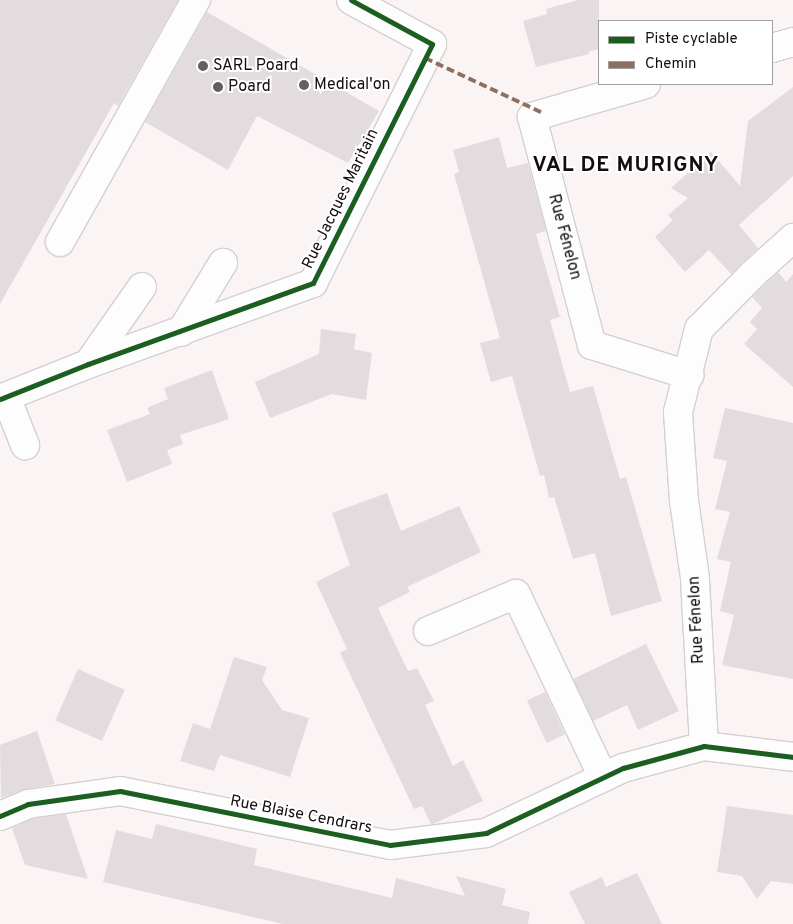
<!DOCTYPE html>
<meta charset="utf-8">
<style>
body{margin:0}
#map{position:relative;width:793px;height:924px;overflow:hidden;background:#faf4f5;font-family:Overpass,sans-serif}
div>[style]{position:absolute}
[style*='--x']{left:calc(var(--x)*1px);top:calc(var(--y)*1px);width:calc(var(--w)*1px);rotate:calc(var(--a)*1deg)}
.building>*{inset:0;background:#e3dcde;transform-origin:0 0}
.roads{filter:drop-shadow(1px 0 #d5cfd0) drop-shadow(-1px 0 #d5cfd0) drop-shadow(0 1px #d5cfd0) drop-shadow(0 -1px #d5cfd0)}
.minor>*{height:28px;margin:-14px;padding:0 14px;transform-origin:14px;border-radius:14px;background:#fefdfe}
.quiet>*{height:4px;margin-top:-2px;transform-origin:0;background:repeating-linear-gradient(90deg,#8d6e63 0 8px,transparent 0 12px)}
.cycleway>*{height:5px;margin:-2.5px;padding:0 2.5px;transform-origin:2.5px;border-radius:2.5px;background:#1b5e20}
.dots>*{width:14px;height:14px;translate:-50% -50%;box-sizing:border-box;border:2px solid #fff;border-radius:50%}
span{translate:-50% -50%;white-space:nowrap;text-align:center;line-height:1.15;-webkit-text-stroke:4px #fff;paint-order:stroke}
.poi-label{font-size:16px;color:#130d0f}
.left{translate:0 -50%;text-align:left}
.street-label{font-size:16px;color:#130d0f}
.district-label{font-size:21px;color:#130d0f;font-weight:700;letter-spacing:1px}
.legend{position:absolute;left:598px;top:20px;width:175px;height:65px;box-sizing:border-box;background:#fff;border:1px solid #a19e9f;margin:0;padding:6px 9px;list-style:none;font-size:15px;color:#130d0f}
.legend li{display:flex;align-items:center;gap:10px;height:25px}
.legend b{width:25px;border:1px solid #a19e9f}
</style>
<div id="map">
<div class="building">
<div style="clip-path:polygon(0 0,178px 0,118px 106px,114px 103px,0 304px)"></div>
<div style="clip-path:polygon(578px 0,599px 0,599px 49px,588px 52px,589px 54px,536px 67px,523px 21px,547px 14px,546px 9px)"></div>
<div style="clip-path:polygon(207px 12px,379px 111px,348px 163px,257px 116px,228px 170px,145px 122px)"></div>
<div style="clip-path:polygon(793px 87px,793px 176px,739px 225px,758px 248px,731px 274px,709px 250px,685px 272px,655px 237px,673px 220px,668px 215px,688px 198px,671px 188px,711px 152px,740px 186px,748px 121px)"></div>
<div style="clip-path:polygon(499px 137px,507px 168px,528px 163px,546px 231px,536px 234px,560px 317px,550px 320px,570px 392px,593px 386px,620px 479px,626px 477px,662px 601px,611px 616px,595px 553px,573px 559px,554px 497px,549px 498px,544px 475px,540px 476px,512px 376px,491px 382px,480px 343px,500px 338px,454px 174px,459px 172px,453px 150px)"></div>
<div style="clip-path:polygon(778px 272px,786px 282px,793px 274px,793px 387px,744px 344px,757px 329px,750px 322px,762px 308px,752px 297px)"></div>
<div style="clip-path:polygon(321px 329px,356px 334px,354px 349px,372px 353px,366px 400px,332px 394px,270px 418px,255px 382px,319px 354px)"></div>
<div style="clip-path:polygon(212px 370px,229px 419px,180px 435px,183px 444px,167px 450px,172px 464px,127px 482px,107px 430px,150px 414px,147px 408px,168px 399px,164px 388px)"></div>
<div style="clip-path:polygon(725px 408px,793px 423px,793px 679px,722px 665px,734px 615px,720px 611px,731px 562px,717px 559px,730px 512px,715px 509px,727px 461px,713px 458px)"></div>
<div style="clip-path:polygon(387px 493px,401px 531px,459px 506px,481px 552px,407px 587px,410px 592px,378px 608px,408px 671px,417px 668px,434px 701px,425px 705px,453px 766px,463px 760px,483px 801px,433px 824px,431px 824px,422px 806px,414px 809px,340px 653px,347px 649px,316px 582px,350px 565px,332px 513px)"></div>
<div style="clip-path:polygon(646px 644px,679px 711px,638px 730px,627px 705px,593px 721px,573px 679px)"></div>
<div style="clip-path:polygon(234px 657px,267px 667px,262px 680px,282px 710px,309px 718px,290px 777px,220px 755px,214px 771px,180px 761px,193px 723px,210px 729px)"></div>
<div style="left:78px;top:669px;width:51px;height:56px;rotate:24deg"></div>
<div style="left:545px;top:692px;width:47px;height:20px;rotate:65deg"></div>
<div style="clip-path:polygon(37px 731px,55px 784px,26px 789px,1px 798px,0 745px)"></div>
<div style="clip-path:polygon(727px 806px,793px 815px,793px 884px,771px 881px,757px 899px,742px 876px,717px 872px)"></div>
<div style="clip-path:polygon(66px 814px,88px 879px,25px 865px,12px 828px,32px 819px)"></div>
<div style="clip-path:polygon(156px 824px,257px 849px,254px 865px,392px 898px,396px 878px,465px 896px,456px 876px,506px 889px,502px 905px,530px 912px,528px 924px,283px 924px,103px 882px,116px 830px,152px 839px)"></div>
<div style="clip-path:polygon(637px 873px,662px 924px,585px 924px,569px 892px,602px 877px,606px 887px)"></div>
</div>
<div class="roads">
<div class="minor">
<div style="--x:772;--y:48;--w:22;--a:-16"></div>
<div style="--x:646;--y:84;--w:119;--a:163.9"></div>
<div style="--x:532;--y:117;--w:236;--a:75.3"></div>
<div style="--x:592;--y:345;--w:102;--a:17.2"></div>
<div style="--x:60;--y:242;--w:278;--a:-60.7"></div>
<div style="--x:181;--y:332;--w:81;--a:-58.7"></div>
<div style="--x:88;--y:364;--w:94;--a:-55"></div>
<div style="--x:6;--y:397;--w:52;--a:68.4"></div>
<div style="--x:0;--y:399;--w:95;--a:-21.7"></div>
<div style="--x:88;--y:364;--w:239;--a:-19.8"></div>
<div style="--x:313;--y:283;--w:267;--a:-63.5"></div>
<div style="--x:432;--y:44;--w:92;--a:-151.5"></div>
<div style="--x:428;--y:631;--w:95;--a:-22.8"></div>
<div style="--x:516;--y:594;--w:203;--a:64.6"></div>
<div style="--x:704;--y:746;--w:168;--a:-93.1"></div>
<div style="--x:695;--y:578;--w:78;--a:-98.1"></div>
<div style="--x:684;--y:501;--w:89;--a:-93.9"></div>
<div style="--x:678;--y:412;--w:86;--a:-75.8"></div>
<div style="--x:699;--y:329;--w:77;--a:-45.5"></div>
<div style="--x:753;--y:274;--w:54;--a:-42"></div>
<div style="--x:0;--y:816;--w:30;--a:-23"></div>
<div style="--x:28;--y:804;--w:93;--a:-8"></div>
<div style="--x:120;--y:791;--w:275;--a:11.3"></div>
<div style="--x:390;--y:845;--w:97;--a:-7.1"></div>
<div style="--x:486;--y:833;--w:152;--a:-25.4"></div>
<div style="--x:623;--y:768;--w:84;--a:-15.2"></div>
<div style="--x:704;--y:746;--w:90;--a:7"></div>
</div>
</div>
<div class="quiet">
<div style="--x:425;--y:58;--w:130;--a:25"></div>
</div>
<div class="cycleway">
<div style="--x:0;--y:399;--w:95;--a:-21.7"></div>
<div style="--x:88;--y:364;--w:239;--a:-19.8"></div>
<div style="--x:313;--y:283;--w:267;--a:-63.5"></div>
<div style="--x:432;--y:44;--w:92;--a:-151.5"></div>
<div style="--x:0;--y:816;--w:30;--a:-23"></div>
<div style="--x:28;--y:804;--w:93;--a:-8"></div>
<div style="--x:120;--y:791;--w:275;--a:11.3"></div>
<div style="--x:390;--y:845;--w:97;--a:-7.1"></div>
<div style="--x:486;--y:833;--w:152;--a:-25.4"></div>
<div style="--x:623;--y:768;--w:84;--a:-15.2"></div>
<div style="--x:704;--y:746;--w:90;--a:7"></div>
</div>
<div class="dots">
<div style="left:203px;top:66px;background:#645e60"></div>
<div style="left:304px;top:85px;background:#645e60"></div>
<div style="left:218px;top:87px;background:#645e60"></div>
</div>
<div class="poi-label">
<span class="left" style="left:213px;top:66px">SARL Poard</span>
<span class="left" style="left:314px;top:85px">Medical'on</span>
<span class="left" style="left:228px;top:87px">Poard</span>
</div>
<div class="street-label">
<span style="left:341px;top:199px;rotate:-64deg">Rue Jacques Maritain</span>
<span style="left:564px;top:237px;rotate:75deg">Rue Fénelon</span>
<span style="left:697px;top:620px;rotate:-93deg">Rue Fénelon</span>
<span style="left:301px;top:815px;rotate:11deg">Rue Blaise Cendrars</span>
</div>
<div class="district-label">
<span style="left:626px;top:166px">VAL DE MURIGNY</span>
</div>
<ul class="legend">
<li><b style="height:6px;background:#1b5e20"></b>Piste cyclable</li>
<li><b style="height:6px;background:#8d6e63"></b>Chemin</li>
</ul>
</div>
